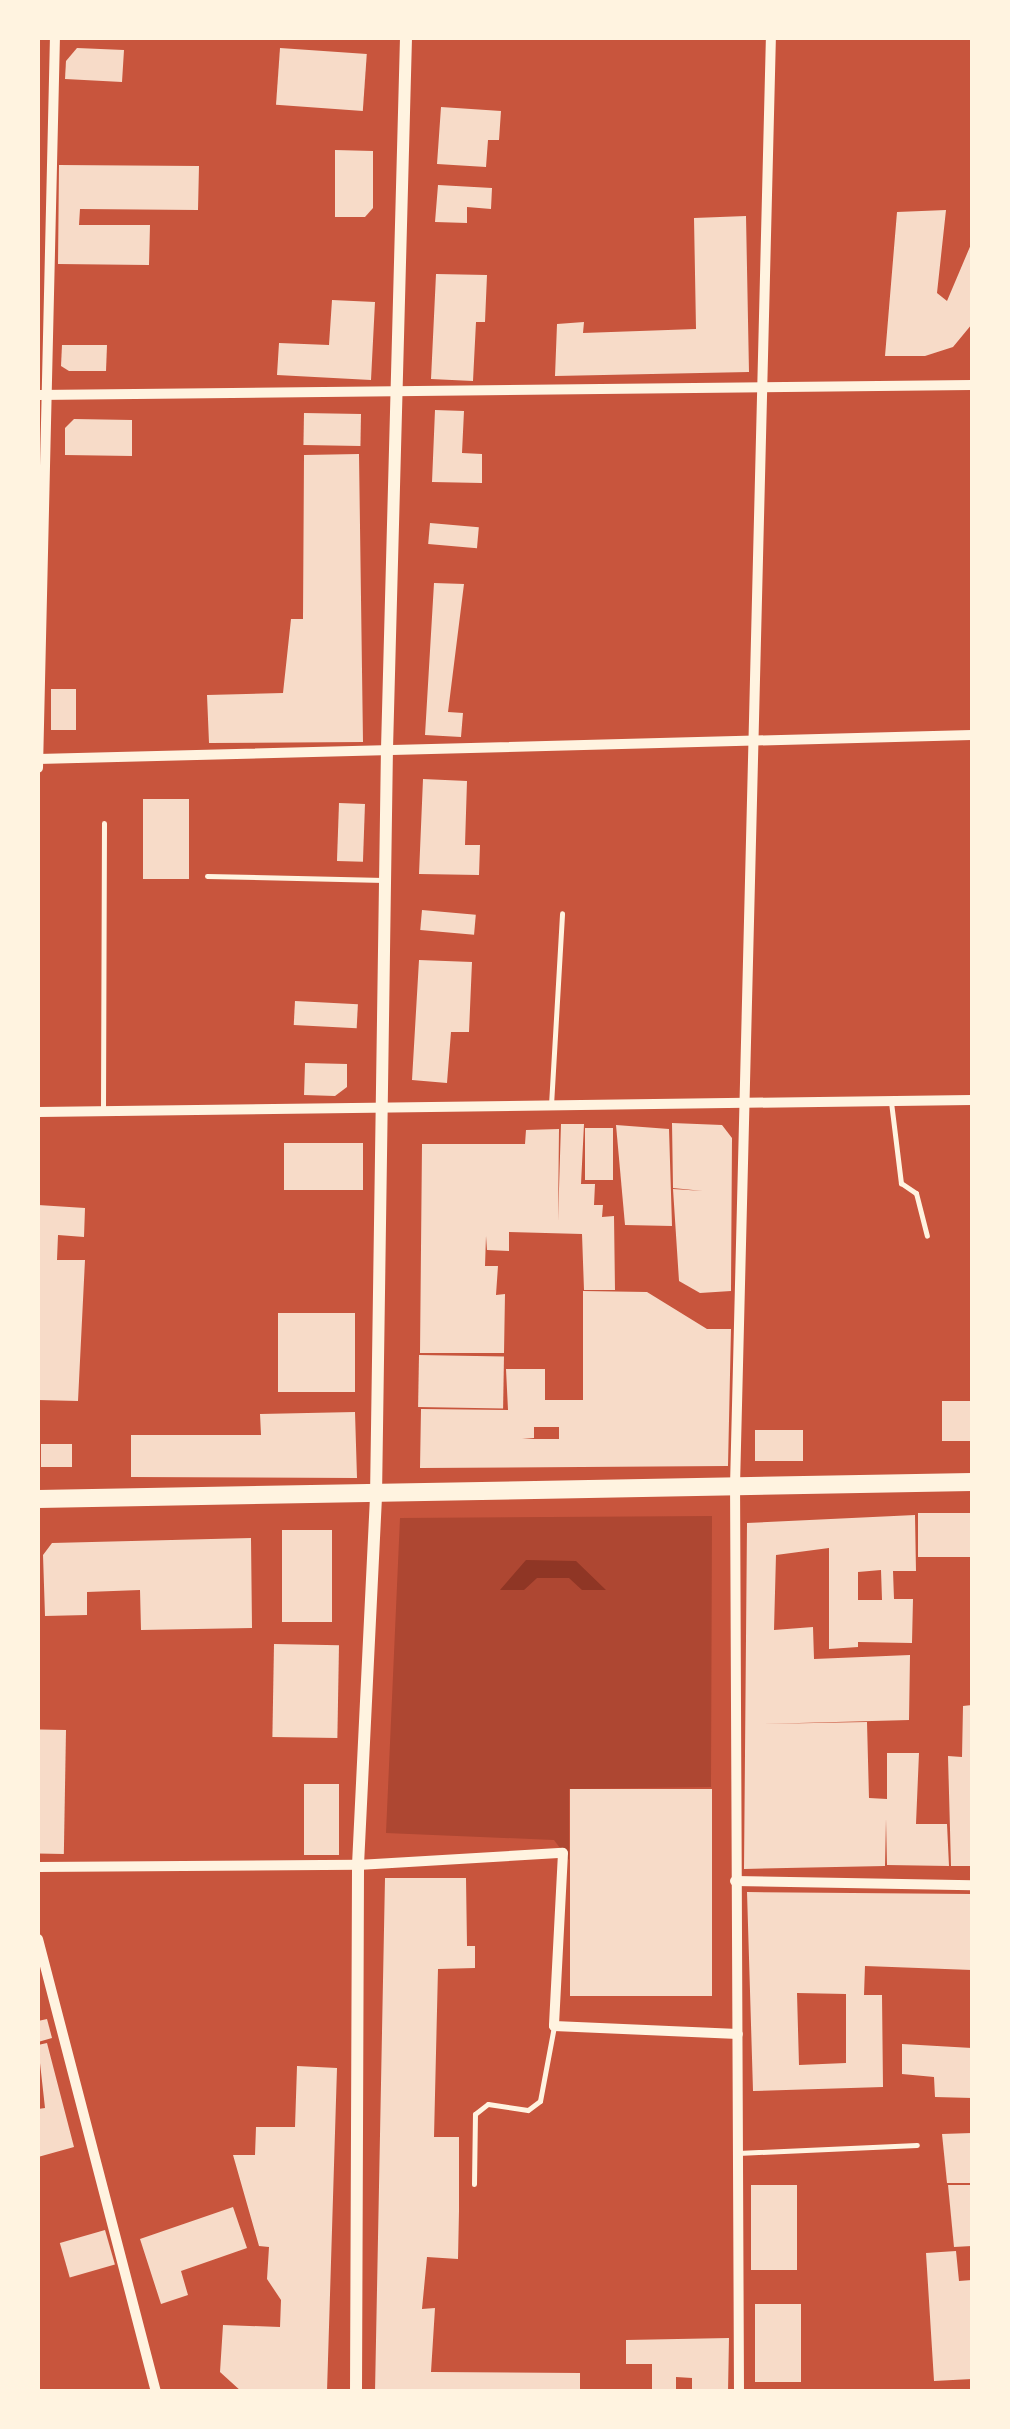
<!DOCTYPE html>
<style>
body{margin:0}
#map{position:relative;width:1010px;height:2429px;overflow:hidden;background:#c8553d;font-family:"Noto Serif",serif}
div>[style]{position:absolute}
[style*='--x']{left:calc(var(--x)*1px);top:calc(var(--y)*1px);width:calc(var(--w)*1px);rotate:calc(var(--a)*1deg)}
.green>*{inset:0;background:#ae4732}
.water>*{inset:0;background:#8f3625}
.building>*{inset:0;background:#f7dbc8;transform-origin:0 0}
.service>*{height:5px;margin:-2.5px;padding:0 2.5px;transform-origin:2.5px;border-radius:2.5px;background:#fff3e0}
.minor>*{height:10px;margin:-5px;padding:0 5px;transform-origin:5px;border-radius:5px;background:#fff3e0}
.tertiary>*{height:12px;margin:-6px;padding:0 6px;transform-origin:6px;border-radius:6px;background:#fff3e0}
.trunk>*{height:18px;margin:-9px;padding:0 9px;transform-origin:9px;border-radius:9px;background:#fff3e0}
span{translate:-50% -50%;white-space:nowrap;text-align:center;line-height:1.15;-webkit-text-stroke:8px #fff3e0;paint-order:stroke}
.frame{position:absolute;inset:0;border:40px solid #fff3e0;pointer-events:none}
</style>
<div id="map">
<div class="green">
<div style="clip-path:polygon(712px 1516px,711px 1787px,569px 1789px,569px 1860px,554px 1840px,386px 1833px,400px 1518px)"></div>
</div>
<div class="water">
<div style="clip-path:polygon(526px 1560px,576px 1561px,606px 1590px,582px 1590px,569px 1578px,537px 1578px,524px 1590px,500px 1590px)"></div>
</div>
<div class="building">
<div style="clip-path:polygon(77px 48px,124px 50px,122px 82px,65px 79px,66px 61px)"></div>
<div style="left:280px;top:48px;width:87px;height:57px;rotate:4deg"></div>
<div style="clip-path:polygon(441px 107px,501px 111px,499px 140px,488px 140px,486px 167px,437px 164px)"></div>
<div style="clip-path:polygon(335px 150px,373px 151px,373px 208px,365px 217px,335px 217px)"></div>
<div style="clip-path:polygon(59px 165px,199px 166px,198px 210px,80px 209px,79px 225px,150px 225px,149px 265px,58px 264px)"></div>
<div style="clip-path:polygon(438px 185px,492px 188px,491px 209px,467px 207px,467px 223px,435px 222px)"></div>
<div style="clip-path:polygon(946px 210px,937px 293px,947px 301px,972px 242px,972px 324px,953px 347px,925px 356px,885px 356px,897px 212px)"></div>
<div style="clip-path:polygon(746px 216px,749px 372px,555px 376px,557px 324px,584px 322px,583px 333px,696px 329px,694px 218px)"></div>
<div style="clip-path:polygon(436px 274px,487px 275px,485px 322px,476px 322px,473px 381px,431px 379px)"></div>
<div style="clip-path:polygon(332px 300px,375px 302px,371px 380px,277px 375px,279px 343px,329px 345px)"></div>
<div style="clip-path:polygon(62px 345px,107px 345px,106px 371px,69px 371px,61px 366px)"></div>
<div style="clip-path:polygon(435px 410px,464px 411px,462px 453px,482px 454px,482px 483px,432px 482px)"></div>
<div style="left:304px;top:413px;width:57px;height:32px;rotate:1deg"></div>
<div style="clip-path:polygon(74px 419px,132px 420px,132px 456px,65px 455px,65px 428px)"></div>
<div style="clip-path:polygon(359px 454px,363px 742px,209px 743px,207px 695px,283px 693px,291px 619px,303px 619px,304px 455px)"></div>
<div style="left:430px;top:523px;width:49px;height:21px;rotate:5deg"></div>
<div style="clip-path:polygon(434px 583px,464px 584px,448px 712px,463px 713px,461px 737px,425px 735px)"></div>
<div style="left:51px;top:689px;width:25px;height:41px"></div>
<div style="clip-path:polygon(423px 779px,467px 781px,465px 845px,480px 845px,479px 875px,419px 874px)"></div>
<div style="left:143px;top:799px;width:46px;height:80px"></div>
<div style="left:339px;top:803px;width:26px;height:58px;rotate:2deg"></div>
<div style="left:422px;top:910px;width:54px;height:20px;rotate:5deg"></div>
<div style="clip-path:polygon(419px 960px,472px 962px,469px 1032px,451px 1032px,447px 1083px,412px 1080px)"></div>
<div style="left:295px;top:1001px;width:63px;height:24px;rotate:3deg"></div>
<div style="clip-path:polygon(305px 1063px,347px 1064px,347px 1087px,335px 1096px,304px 1095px)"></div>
<div style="clip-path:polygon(672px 1123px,722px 1125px,732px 1138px,731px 1291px,700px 1293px,679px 1281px,673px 1189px,703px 1191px,673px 1188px)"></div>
<div style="clip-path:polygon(561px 1124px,584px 1124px,581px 1184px,595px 1184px,594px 1205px,603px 1205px,602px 1217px,614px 1216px,615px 1290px,584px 1290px,582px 1234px,509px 1232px,509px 1251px,487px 1250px,486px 1236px,485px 1266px,498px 1266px,496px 1295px,505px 1294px,504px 1353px,420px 1353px,422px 1144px,525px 1144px,526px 1130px,559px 1129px,558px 1221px)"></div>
<div style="clip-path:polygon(616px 1125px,669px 1129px,672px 1226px,625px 1225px)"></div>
<div style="left:585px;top:1128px;width:28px;height:52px"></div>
<div style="left:363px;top:1143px;width:47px;height:79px;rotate:90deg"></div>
<div style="clip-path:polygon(38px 1205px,85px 1208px,84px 1237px,58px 1235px,57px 1260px,85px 1260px,78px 1401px,38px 1400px)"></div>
<div style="clip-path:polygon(evenodd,583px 1291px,647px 1292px,707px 1329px,731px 1329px,728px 1466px,420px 1468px,421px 1409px,508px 1410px,506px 1369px,545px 1369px,545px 1400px,583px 1400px,583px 1291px,534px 1427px,559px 1427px,559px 1439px,522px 1439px,534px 1438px,534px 1427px)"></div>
<div style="left:355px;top:1313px;width:79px;height:77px;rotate:90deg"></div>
<div style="left:419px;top:1355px;width:85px;height:52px;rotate:1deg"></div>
<div style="left:942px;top:1401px;width:30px;height:40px"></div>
<div style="clip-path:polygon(355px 1412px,357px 1478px,131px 1477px,131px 1435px,261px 1435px,260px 1414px)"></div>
<div style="left:755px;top:1430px;width:48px;height:31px"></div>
<div style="left:41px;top:1444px;width:31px;height:23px"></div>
<div style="left:972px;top:1513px;width:44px;height:54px;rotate:90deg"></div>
<div style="clip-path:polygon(evenodd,915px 1515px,916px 1571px,893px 1571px,894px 1599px,913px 1599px,912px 1643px,858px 1642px,858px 1647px,829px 1649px,829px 1548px,776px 1555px,774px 1630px,813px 1627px,814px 1659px,910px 1655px,909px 1720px,760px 1724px,867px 1722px,869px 1798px,887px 1799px,887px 1753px,919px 1753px,916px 1824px,947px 1824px,949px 1866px,887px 1865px,886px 1819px,885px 1866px,744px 1869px,747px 1523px,915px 1515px,881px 1570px,882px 1600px,858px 1600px,858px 1572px,881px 1570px)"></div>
<div style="left:282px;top:1530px;width:50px;height:92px"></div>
<div style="clip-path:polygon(251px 1538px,252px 1628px,141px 1630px,140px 1590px,87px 1592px,87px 1615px,45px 1616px,43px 1555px,52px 1543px)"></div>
<div style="left:274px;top:1644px;width:65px;height:93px;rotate:1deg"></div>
<div style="clip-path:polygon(972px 1705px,972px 1866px,951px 1866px,948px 1756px,962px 1757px,963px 1706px)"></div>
<div style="left:66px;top:1730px;width:124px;height:26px;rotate:91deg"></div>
<div style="left:304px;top:1784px;width:35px;height:71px"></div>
<div style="left:712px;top:1789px;width:207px;height:142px;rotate:90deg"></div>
<div style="clip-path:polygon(385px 1878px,466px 1878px,467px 1946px,475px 1946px,475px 1968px,438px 1969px,434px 2137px,459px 2137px,459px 2211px,458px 2259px,427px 2257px,422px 2309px,435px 2308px,431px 2372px,580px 2373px,580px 2392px,375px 2392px)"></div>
<div style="clip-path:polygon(evenodd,747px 1892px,972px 1894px,972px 1970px,865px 1966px,864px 1995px,882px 1995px,883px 2087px,753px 2091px,747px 1892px,797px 1993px,846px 1994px,846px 2063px,799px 2065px,797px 1993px)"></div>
<div style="clip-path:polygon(47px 2019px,52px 2038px,38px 2042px,38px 2021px)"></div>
<div style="clip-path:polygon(47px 2043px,74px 2147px,38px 2157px,38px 2109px,45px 2108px,38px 2045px)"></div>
<div style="clip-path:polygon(902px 2044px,972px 2048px,972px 2098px,935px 2097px,934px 2077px,902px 2074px)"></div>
<div style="clip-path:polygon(297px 2066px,337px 2068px,327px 2392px,242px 2392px,220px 2372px,223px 2325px,280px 2327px,281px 2300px,267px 2279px,269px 2247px,259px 2246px,233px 2155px,255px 2155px,256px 2127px,295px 2127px)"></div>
<div style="clip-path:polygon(972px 2133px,972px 2183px,947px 2183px,942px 2134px)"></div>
<div style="left:751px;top:2185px;width:46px;height:85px"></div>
<div style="clip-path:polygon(948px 2185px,972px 2185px,972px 2246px,954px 2247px)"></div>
<div style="clip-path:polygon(233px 2207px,247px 2248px,181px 2271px,188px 2295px,161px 2304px,140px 2239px)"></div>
<div style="left:105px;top:2230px;width:36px;height:47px;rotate:74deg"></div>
<div style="clip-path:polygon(956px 2251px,959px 2281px,972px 2280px,972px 2379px,934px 2381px,926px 2253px)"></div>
<div style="left:755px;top:2304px;width:46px;height:78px"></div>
<div style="clip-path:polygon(729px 2338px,728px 2392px,692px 2392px,692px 2378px,676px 2377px,676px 2392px,652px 2392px,652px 2364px,626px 2364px,626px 2340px)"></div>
</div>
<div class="service">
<div style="--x:207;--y:876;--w:177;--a:1.3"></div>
<div style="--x:891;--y:1102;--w:82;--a:83"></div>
<div style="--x:901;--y:1183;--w:18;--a:34"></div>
<div style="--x:916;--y:1193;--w:44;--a:75.7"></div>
<div style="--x:551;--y:1105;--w:192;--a:-86.7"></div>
<div style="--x:103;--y:1109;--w:286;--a:-89.8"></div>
<div style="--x:738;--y:2153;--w:179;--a:-2.6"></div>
<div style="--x:474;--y:2184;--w:70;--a:-89.2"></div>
<div style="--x:475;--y:2114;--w:16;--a:-38"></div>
<div style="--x:488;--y:2104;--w:40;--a:8.5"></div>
<div style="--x:528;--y:2110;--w:15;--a:-37"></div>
<div style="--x:540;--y:2101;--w:76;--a:-79.4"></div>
</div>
<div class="minor">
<div style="--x:38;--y:395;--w:934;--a:-0.61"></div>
<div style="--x:38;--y:759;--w:934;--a:-1.47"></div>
<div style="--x:38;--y:768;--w:730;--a:-88.67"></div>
<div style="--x:38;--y:1112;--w:934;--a:-0.74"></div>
<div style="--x:38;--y:1867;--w:320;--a:-0.4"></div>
<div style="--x:358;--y:1865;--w:205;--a:-3.4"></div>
<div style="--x:563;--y:1853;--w:173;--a:93"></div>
<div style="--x:554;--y:2026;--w:184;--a:2.5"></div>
<div style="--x:735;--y:1881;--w:237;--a:1"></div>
<div style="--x:38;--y:1939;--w:468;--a:75.4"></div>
<div style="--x:739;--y:2392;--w:906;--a:-90.25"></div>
<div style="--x:735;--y:1486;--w:1448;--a:-88.58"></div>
</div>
<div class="tertiary">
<div style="--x:356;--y:2392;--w:527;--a:-89.78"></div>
<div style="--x:358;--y:1865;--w:368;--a:-87.2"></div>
<div style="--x:376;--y:1497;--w:748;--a:-89.16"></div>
<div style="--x:387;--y:749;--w:711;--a:-88.47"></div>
</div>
<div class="trunk">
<div style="--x:38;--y:1499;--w:934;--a:-1.04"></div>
</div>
<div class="frame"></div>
</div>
